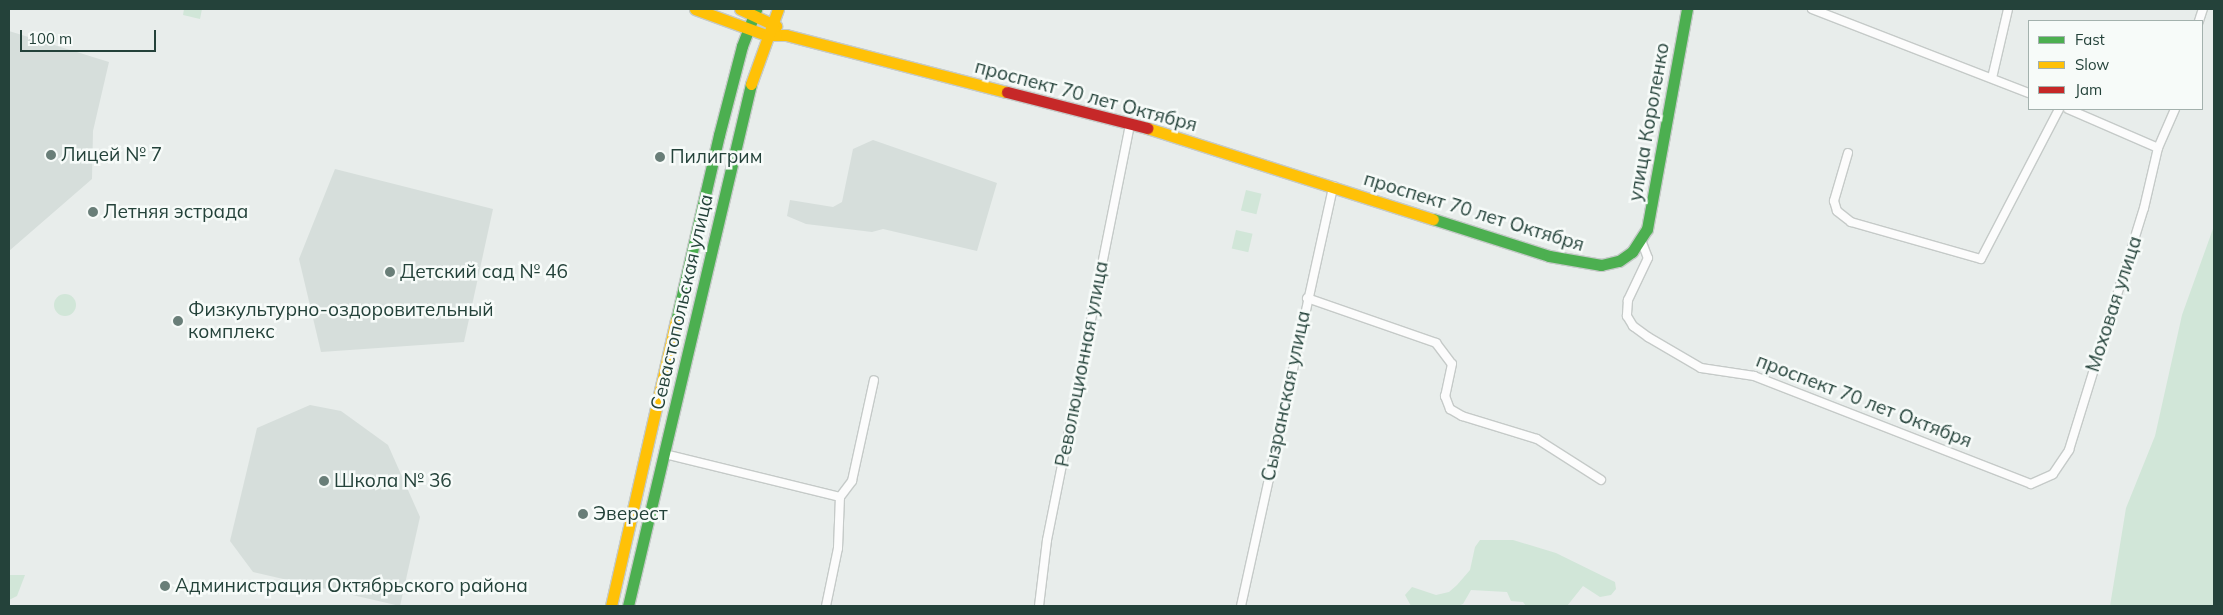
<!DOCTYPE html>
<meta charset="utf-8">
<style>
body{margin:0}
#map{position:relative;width:2223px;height:615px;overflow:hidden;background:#e8edeb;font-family:Mulish,sans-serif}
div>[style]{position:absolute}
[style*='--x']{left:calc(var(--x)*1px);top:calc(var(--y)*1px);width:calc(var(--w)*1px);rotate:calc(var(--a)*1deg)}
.built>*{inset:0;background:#d6dedb}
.green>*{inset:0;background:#d1e6d8;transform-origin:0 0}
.round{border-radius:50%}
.roads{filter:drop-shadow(1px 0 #c5cac8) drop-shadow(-1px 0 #c5cac8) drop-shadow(0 1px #c5cac8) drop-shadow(0 -1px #c5cac8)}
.street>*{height:8px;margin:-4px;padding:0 4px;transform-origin:4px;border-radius:4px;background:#fcfcfc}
.fast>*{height:11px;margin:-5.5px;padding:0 5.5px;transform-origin:5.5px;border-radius:5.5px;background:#4caf50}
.slow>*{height:11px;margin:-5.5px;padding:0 5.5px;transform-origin:5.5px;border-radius:5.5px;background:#ffc107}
.jam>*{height:11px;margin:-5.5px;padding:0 5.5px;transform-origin:5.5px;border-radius:5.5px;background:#c62828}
.dots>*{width:14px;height:14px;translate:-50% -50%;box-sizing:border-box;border:2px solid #f7fbf9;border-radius:50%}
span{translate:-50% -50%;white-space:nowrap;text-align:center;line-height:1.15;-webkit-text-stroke:5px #f7fbf9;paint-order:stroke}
.street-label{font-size:19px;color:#24423a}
.poi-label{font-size:19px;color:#24423a}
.left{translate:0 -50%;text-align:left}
.frame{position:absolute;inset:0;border:10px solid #24423a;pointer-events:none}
.legend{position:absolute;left:2028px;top:20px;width:175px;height:90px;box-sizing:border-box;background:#f7fbf9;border:1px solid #a3b1ad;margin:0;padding:6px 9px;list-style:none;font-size:15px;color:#24423a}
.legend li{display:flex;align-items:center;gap:10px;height:25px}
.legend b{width:25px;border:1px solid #a3b1ad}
.scale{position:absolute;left:20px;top:30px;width:136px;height:22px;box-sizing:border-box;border:2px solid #24423a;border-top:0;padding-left:6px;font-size:15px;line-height:18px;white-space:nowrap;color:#24423a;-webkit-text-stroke:4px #f7fbf9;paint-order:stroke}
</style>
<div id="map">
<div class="built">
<div style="clip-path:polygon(9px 31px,109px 62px,93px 131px,92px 179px,9px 251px)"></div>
<div style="clip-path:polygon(873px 140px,997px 183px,977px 251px,883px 229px,872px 232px,806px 224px,787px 216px,790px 200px,833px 207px,842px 202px,853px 149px)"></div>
<div style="clip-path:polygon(335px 169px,493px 209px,464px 342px,321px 352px,299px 259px)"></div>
<div style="clip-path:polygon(310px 405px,341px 411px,388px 445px,420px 517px,400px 606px,253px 572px,230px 541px,257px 428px)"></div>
</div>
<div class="green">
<div style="clip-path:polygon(184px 9px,202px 9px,200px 19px,183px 15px)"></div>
<div style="left:1246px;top:190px;width:16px;height:21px;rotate:14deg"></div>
<div style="clip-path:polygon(2214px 226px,2214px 606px,2110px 606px,2126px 508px,2155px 436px,2182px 315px)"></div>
<div style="left:1236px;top:230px;width:17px;height:19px;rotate:13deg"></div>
<div class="round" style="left:54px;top:294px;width:22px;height:22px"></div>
<div style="clip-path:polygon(1480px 540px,1513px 540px,1556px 553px,1615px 582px,1616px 589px,1611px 595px,1600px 597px,1583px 586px,1567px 606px,1526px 606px,1523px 602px,1511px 601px,1507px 592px,1471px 590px,1463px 604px,1458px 606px,1411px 606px,1405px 595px,1412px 587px,1436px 595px,1449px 592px,1457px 585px,1470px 570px,1475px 547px)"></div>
<div style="clip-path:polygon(9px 575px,25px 575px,17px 596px,9px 600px)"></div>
</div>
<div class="roads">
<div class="street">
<div style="--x:1812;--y:9;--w:233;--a:21.2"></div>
<div style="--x:2199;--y:21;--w:13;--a:-72"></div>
<div style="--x:1992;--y:78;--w:71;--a:-76.9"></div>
<div style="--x:2068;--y:109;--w:98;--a:23.4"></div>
<div style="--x:1848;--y:153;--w:50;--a:106.3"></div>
<div style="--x:1834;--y:201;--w:10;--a:73"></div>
<div style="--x:1837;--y:211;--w:18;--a:38"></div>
<div style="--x:1851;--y:222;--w:135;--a:15.9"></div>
<div style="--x:1981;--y:259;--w:169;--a:-62.5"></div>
<div style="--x:1641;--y:240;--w:19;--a:69"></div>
<div style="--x:1648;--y:258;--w:47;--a:115.5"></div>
<div style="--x:1628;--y:300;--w:16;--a:94"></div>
<div style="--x:1627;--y:316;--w:12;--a:59"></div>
<div style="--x:1633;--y:326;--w:19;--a:36"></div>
<div style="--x:1648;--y:337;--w:61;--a:30.3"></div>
<div style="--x:1701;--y:368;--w:54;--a:8.6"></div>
<div style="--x:1754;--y:376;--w:297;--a:21.3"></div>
<div style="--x:2031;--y:484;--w:24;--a:-24"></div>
<div style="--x:2053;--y:474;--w:29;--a:-56"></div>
<div style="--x:2069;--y:450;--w:253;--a:-72.8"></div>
<div style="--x:2144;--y:208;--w:62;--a:-76.9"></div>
<div style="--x:2158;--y:148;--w:43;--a:-66.4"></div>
<div style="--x:1307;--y:298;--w:137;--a:19.2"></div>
<div style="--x:1436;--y:343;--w:26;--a:53"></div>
<div style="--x:1452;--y:364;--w:33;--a:102"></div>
<div style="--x:1445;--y:396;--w:14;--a:69"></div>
<div style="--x:1450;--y:409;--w:14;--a:30"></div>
<div style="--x:1462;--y:416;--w:78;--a:17"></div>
<div style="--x:1537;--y:439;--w:76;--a:32.6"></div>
<div style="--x:665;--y:454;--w:180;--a:13.8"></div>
<div style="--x:826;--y:606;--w:59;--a:-78.3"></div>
<div style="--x:838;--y:548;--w:51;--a:-87.8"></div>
<div style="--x:840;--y:497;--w:20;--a:-53"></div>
<div style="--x:852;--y:481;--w:103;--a:-77.7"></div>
<div style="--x:1039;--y:606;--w:66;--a:-83.1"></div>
<div style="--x:1047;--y:540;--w:425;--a:-78.7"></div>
<div style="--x:1241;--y:606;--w:430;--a:-77.6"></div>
</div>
<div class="fast">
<div style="--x:1433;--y:219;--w:122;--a:17.7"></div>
<div style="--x:1549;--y:256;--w:53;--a:9.8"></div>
<div style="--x:1601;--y:265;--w:18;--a:-13"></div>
<div style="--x:1619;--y:261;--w:16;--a:-35"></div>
<div style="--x:1632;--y:252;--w:27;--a:-57"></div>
<div style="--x:1647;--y:229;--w:224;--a:-79.7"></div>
<div style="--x:676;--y:321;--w:191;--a:-77"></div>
<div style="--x:719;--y:135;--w:92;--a:-75.5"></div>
<div style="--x:742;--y:46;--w:40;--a:-69"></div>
<div style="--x:628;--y:606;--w:536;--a:-76.74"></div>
</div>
<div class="slow">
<div style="--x:695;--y:9;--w:76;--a:20.1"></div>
<div style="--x:766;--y:35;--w:20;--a:0"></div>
<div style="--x:786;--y:35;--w:228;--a:14.5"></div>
<div style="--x:740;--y:9;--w:40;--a:25"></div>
<div style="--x:751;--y:84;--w:80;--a:-70.2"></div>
<div style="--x:1147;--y:128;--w:300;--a:17.7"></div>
<div style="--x:611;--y:606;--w:292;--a:-77.2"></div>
</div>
<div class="jam">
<div style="--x:1007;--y:92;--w:145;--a:14.4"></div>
</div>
</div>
<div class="dots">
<div style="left:51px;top:155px;background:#697e78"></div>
<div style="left:660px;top:157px;background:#697e78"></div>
<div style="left:93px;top:212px;background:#697e78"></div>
<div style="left:390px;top:272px;background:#697e78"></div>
<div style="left:178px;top:321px;background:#697e78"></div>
<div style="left:324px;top:481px;background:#697e78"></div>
<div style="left:583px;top:514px;background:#697e78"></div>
<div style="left:165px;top:586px;background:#697e78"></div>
</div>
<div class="street-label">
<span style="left:1086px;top:96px;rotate:15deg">проспект 70 лет Октября</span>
<span style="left:1649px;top:122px;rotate:-80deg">улица Короленко</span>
<span style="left:1474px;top:212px;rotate:17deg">проспект 70 лет Октября</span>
<span style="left:682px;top:302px;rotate:-77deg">Севастопольская улица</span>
<span style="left:2114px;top:304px;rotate:-72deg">Моховая улица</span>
<span style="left:1082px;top:364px;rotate:-79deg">Революционная улица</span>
<span style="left:1286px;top:396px;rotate:-78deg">Сызранская улица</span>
<span style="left:1864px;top:401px;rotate:21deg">проспект 70 лет Октября</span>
</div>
<div class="poi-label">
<span class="left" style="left:61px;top:155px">Лицей № 7</span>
<span class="left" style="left:670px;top:157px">Пилигрим</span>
<span class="left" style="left:103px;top:212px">Летняя эстрада</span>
<span class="left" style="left:400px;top:272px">Детский сад № 46</span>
<span class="left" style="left:188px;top:321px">Физкультурно-оздоровительный<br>комплекс</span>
<span class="left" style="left:334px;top:481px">Школа № 36</span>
<span class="left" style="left:593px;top:514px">Эверест</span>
<span class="left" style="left:175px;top:586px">Администрация Октябрьского района</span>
</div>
<div class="frame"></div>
<ul class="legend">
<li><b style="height:6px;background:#4caf50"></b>Fast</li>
<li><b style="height:6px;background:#ffc107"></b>Slow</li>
<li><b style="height:6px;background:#c62828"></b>Jam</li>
</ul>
<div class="scale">100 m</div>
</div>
